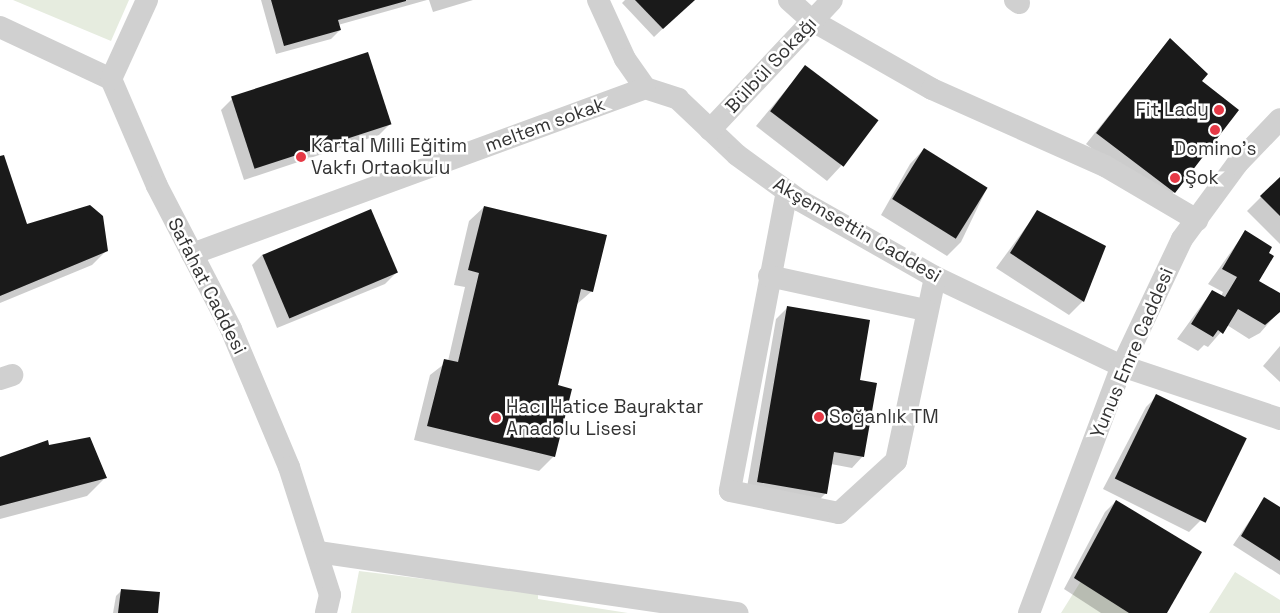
<!DOCTYPE html>
<meta charset="utf-8">
<style>
body{margin:0}
#map{position:relative;width:1280px;height:613px;overflow:hidden;background:#fff;font-family:"Space Grotesk",sans-serif}
div>[style]{position:absolute}
[style*='--x']{left:calc(var(--x)*1px);top:calc(var(--y)*1px);width:calc(var(--w)*1px);rotate:calc(var(--a)*1deg)}
.green>*{inset:0;background:#e6ecdf}
.shadow>*{inset:0;background:#0003}
.building>*{inset:0;background:#1a1a1a;transform-origin:0 0}
.minor>*{height:22px;margin:-11px;padding:0 11px;transform-origin:11px;border-radius:11px;background:#d0d0d0}
.dots>*{width:14px;height:14px;translate:-50% -50%;box-sizing:border-box;border:2px solid #fff;border-radius:50%}
span{translate:-50% -50%;white-space:nowrap;text-align:center;line-height:1.15;-webkit-text-stroke:5px #fff;paint-order:stroke}
.street-label{font-size:19px;color:#333}
.poi-label{font-size:19px;color:#333}
.right{translate:-100% -50%;text-align:right}
.left{translate:0 -50%;text-align:left}
</style>
<div id="map">
<div class="green">
<div style="clip-path:polygon(13px 0,129px 0,111px 41px)"></div>
<div style="clip-path:polygon(359px 571px,538px 593px,538px 599px,628px 613px,351px 613px)"></div>
<div style="clip-path:polygon(1235px 572px,1280px 600px,1280px 613px,1209px 613px)"></div>
<div style="clip-path:polygon(1081px 581px,1133px 613px,1061px 613px)"></div>
</div>
<div class="shadow">
<div style="clip-path:polygon(261px 0,427px 0,338px 25px,340px 30px,331px 39px,276px 54px)"></div>
<div style="clip-path:polygon(429px 0,473px 0,433px 12px)"></div>
<div style="clip-path:polygon(625px 0,693px 0,654px 37px,622px 3px)"></div>
<div style="clip-path:polygon(1170px 39px,1200px 82px,1174px 192px,1163px 203px,1086px 144px)"></div>
<div style="clip-path:polygon(805px 67px,841px 166px,827px 181px,756px 126px)"></div>
<div style="clip-path:polygon(232px 99px,390px 124px,379px 135px,244px 180px,221px 110px)"></div>
<div style="clip-path:polygon(924px 149px,987px 188px,961px 242px,947px 256px,881px 215px,910px 164px)"></div>
<div style="clip-path:polygon(0 158px,27px 225px,107px 250px,92px 265px,0 303px)"></div>
<div style="clip-path:polygon(1280px 178px,1280px 244px,1247px 211px)"></div>
<div style="clip-path:polygon(484px 207px,592px 291px,576px 305px,556px 386px,554px 456px,539px 471px,414px 440px,430px 375px,448px 361px,465px 287px,454px 285px,469px 221px)"></div>
<div style="clip-path:polygon(1037px 212px,1083px 301px,1069px 315px,996px 268px)"></div>
<div style="clip-path:polygon(1245px 232px,1258px 282px,1280px 295px,1280px 310px,1260px 333px,1249px 339px,1227px 325px,1208px 347px,1204px 345px,1198px 351px,1177px 339px,1212px 291px,1221px 296px,1223px 292px,1208px 284px)"></div>
<div style="clip-path:polygon(263px 254px,396px 273px,385px 284px,277px 328px,252px 265px)"></div>
<div style="clip-path:polygon(787px 308px,858px 381px,863px 456px,852px 468px,831px 464px,826px 493px,815px 504px,746px 493px,776px 319px)"></div>
<div style="clip-path:polygon(1280px 346px,1280px 382px,1263px 366px)"></div>
<div style="clip-path:polygon(1157px 396px,1246px 439px,1200px 521px,1189px 532px,1103px 489px,1146px 407px)"></div>
<div style="clip-path:polygon(48px 446px,105px 478px,87px 496px,0 519px,0 458px)"></div>
<div style="clip-path:polygon(1265px 498px,1280px 508px,1280px 575px,1233px 545px)"></div>
<div style="clip-path:polygon(1116px 501px,1165px 613px,1101px 613px,1064px 589px,1105px 512px)"></div>
<div style="clip-path:polygon(122px 590px,156px 613px,113px 613px,116px 596px)"></div>
</div>
<div class="building">
<div style="clip-path:polygon(271px 0,406px 0,406px 1px,338px 20px,341px 30px,284px 46px)"></div>
<div style="clip-path:polygon(635px 0,695px 0,663px 29px)"></div>
<div style="clip-path:polygon(1170px 38px,1208px 74px,1202px 81px,1239px 110px,1175px 193px,1096px 133px)"></div>
<div style="left:368px;top:52px;width:76px;height:144px;rotate:72deg"></div>
<div style="left:805px;top:65px;width:92px;height:58px;rotate:37deg"></div>
<div style="left:924px;top:148px;width:75px;height:60px;rotate:32deg"></div>
<div style="clip-path:polygon(4px 155px,27px 224px,90px 205px,103px 216px,108px 251px,0 296px,0 156px)"></div>
<div style="clip-path:polygon(1280px 177px,1280px 216px,1260px 196px)"></div>
<div style="clip-path:polygon(484px 206px,607px 235px,593px 292px,581px 289px,558px 385px,572px 389px,555px 457px,427px 426px,444px 359px,458px 362px,479px 273px,468px 270px)"></div>
<div style="left:371px;top:209px;width:69px;height:118px;rotate:67deg"></div>
<div style="clip-path:polygon(1037px 210px,1106px 246px,1084px 302px,1010px 253px)"></div>
<div style="clip-path:polygon(1245px 230px,1272px 247px,1269px 253px,1274px 256px,1259px 281px,1280px 293px,1280px 312px,1265px 325px,1238px 309px,1223px 334px,1218px 330px,1213px 337px,1191px 324px,1212px 290px,1225px 297px,1237px 277px,1222px 269px)"></div>
<div style="clip-path:polygon(787px 306px,870px 320px,860px 380px,877px 383px,864px 457px,834px 452px,827px 494px,757px 482px)"></div>
<div style="left:1156px;top:394px;width:101px;height:94px;rotate:26deg"></div>
<div style="clip-path:polygon(90px 437px,107px 478px,0 506px,0 457px,48px 440px,49px 445px)"></div>
<div style="clip-path:polygon(1264px 497px,1280px 507px,1280px 561px,1241px 536px)"></div>
<div style="clip-path:polygon(1116px 500px,1202px 552px,1167px 613px,1129px 613px,1074px 578px)"></div>
<div style="clip-path:polygon(121px 589px,160px 592px,158px 613px,118px 613px)"></div>
</div>
<div class="minor">
<div style="--x:598;--y:0;--w:65;--a:65.4"></div>
<div style="--x:625;--y:59;--w:35;--a:55"></div>
<div style="--x:645;--y:88;--w:35;--a:18"></div>
<div style="--x:678;--y:99;--w:81;--a:43.5"></div>
<div style="--x:737;--y:155;--w:77;--a:36"></div>
<div style="--x:799;--y:200;--w:156;--a:29.5"></div>
<div style="--x:935;--y:277;--w:207;--a:25.5"></div>
<div style="--x:1122;--y:366;--w:167;--a:18.5"></div>
<div style="--x:789;--y:0;--w:30;--a:42"></div>
<div style="--x:811;--y:20;--w:139;--a:29.7"></div>
<div style="--x:932;--y:89;--w:189;--a:24"></div>
<div style="--x:1105;--y:166;--w:107;--a:30.4"></div>
<div style="--x:1015;--y:0;--w:5;--a:37"></div>
<div style="--x:0;--y:27;--w:123;--a:25.1"></div>
<div style="--x:111;--y:79;--w:116;--a:66.7"></div>
<div style="--x:157;--y:186;--w:161;--a:62.6"></div>
<div style="--x:231;--y:329;--w:150;--a:67.2"></div>
<div style="--x:289;--y:467;--w:134;--a:72.2"></div>
<div style="--x:330;--y:595;--w:18;--a:103"></div>
<div style="--x:111;--y:79;--w:87;--a:-65.5"></div>
<div style="--x:710;--y:130;--w:178;--a:-46.8"></div>
<div style="--x:787;--y:191;--w:305;--a:100.8"></div>
<div style="--x:730;--y:491;--w:111;--a:11.4"></div>
<div style="--x:839;--y:513;--w:77;--a:-42.4"></div>
<div style="--x:896;--y:461;--w:188;--a:-78"></div>
<div style="--x:192;--y:254;--w:482;--a:-20.1"></div>
<div style="--x:769;--y:276;--w:160;--a:12.3"></div>
<div style="--x:0;--y:379;--w:13;--a:-18"></div>
<div style="--x:318;--y:552;--w:424;--a:8.3"></div>
<div style="--x:1029;--y:613;--w:264;--a:-69.4"></div>
<div style="--x:1122;--y:366;--w:140;--a:-64.7"></div>
<div style="--x:1182;--y:239;--w:93;--a:-53.7"></div>
<div style="--x:1237;--y:164;--w:62;--a:-46.3"></div>
</div>
<div class="dots">
<div style="left:1219px;top:110px;background:#e63946"></div>
<div style="left:1215px;top:130px;background:#e63946"></div>
<div style="left:301px;top:157px;background:#e63946"></div>
<div style="left:1175px;top:178px;background:#e63946"></div>
<div style="left:819px;top:417px;background:#e63946"></div>
<div style="left:496px;top:418px;background:#e63946"></div>
</div>
<div class="street-label">
<span style="left:771px;top:65px;rotate:-47deg">Bülbül Sokağı</span>
<span style="left:545px;top:125px;rotate:-20deg">meltem sokak</span>
<span style="left:857px;top:230px;rotate:30deg">Akşemsettin Caddesi</span>
<span style="left:207px;top:286px;rotate:63deg">Safahat Caddesi</span>
<span style="left:1132px;top:353px;rotate:-67deg">Yunus Emre Caddesi</span>
</div>
<div class="poi-label">
<span class="right" style="left:1209px;top:110px">Fit Lady</span>
<span class="left" style="left:311px;top:157px">Kartal Milli Eğitim<br>Vakfı Ortaokulu</span>
<span style="left:1215px;top:149px">Domino's</span>
<span class="left" style="left:1185px;top:178px">Şok</span>
<span class="left" style="left:506px;top:418px">Hacı Hatice Bayraktar<br>Anadolu Lisesi</span>
<span class="left" style="left:829px;top:417px">Soğanlık TM</span>
</div>
</div>
